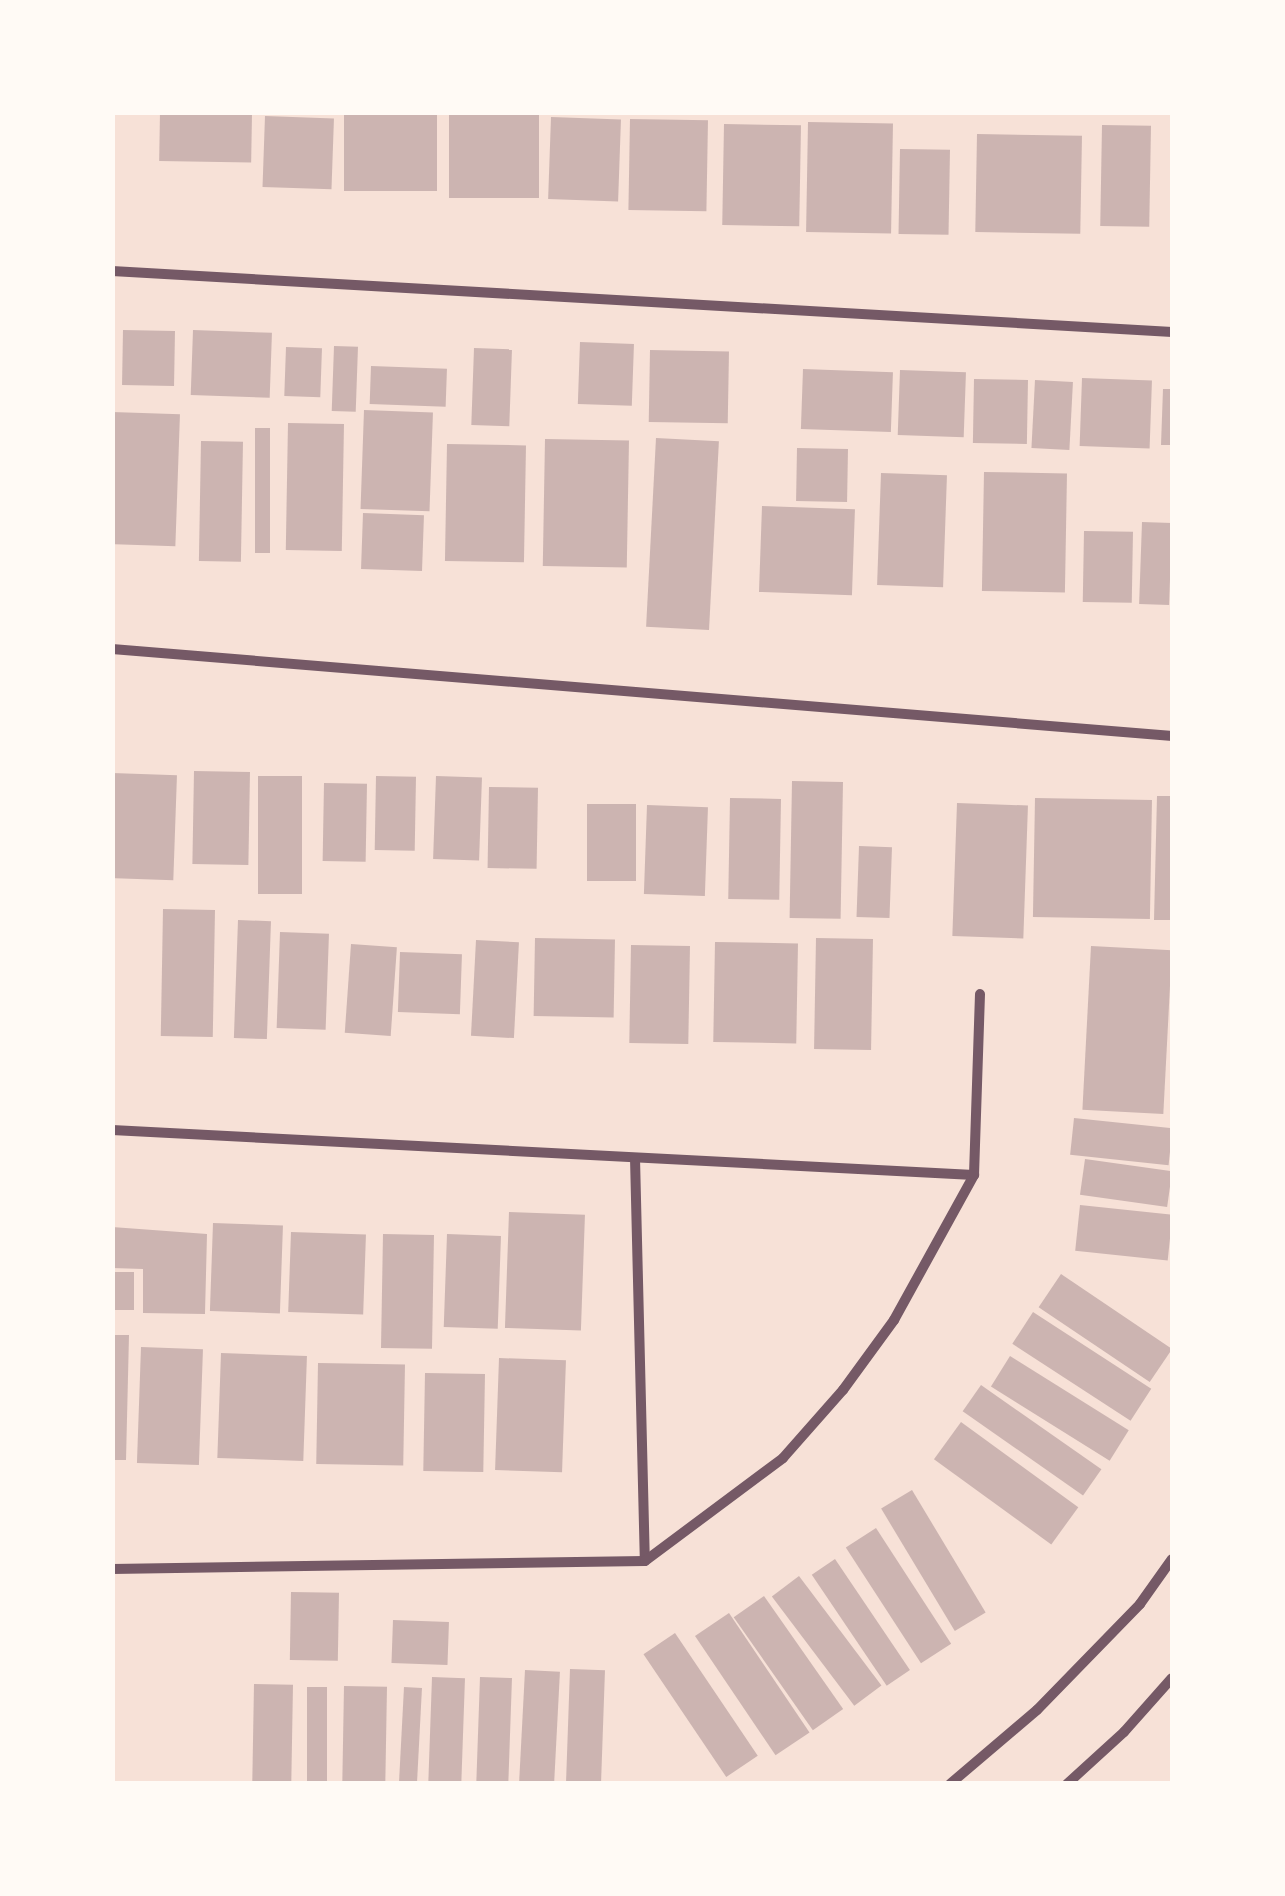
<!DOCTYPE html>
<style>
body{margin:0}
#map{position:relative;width:1285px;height:1896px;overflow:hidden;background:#f7e1d7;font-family:"Asap Condensed",sans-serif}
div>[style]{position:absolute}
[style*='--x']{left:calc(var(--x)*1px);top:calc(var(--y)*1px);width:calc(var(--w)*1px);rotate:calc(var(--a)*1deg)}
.building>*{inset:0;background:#ccb4b1;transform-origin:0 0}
.minor>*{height:10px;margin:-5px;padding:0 5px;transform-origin:5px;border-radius:5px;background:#755966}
span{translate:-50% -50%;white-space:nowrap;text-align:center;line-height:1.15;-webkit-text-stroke:8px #fffaf5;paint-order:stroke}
.frame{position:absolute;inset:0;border:115px solid #fffaf5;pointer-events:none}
</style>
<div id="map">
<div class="building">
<div style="left:344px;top:112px;width:93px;height:79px"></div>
<div style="left:449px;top:112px;width:90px;height:86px"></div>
<div style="left:160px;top:113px;width:92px;height:48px;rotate:1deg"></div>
<div style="left:265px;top:116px;width:69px;height:71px;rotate:2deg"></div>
<div style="left:551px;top:117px;width:70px;height:82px;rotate:2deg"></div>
<div style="left:630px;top:119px;width:78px;height:91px;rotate:1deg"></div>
<div style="left:808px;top:122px;width:85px;height:110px;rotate:1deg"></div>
<div style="left:724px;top:124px;width:77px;height:101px;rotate:1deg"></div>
<div style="left:1102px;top:125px;width:49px;height:101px;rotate:1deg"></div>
<div style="left:977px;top:134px;width:105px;height:98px;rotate:1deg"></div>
<div style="left:900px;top:149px;width:50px;height:85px;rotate:1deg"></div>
<div style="left:123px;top:330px;width:52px;height:55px;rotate:1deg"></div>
<div style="left:193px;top:330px;width:79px;height:65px;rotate:2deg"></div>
<div style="left:580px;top:342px;width:54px;height:62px;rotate:2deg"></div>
<div style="left:334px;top:346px;width:24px;height:65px;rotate:2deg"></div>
<div style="left:286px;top:347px;width:36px;height:49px;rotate:2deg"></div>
<div style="left:474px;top:348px;width:38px;height:77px;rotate:2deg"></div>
<div style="left:650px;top:350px;width:79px;height:72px;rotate:1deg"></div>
<div style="left:371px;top:366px;width:76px;height:38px;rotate:2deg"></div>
<div style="left:803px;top:369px;width:90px;height:60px;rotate:2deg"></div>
<div style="left:900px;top:370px;width:66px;height:65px;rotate:2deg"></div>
<div style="left:1082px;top:378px;width:70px;height:68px;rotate:2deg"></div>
<div style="left:974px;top:379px;width:54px;height:64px;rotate:1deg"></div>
<div style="left:1035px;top:380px;width:38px;height:68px;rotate:3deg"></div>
<div style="clip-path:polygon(1163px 389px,1172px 389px,1172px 445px,1161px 445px)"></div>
<div style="left:364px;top:410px;width:69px;height:99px;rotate:2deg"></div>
<div style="left:112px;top:412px;width:68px;height:132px;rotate:2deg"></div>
<div style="left:288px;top:423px;width:56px;height:127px;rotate:1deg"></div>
<div style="left:255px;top:428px;width:15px;height:125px"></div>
<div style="left:656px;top:438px;width:63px;height:189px;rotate:3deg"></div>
<div style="left:545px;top:439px;width:84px;height:127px;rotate:1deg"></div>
<div style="left:201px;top:441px;width:42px;height:120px;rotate:1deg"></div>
<div style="left:447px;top:444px;width:79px;height:117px;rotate:1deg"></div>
<div style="left:797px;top:448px;width:51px;height:53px;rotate:1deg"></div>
<div style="left:984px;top:472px;width:83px;height:119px;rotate:1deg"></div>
<div style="left:881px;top:473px;width:66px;height:112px;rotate:2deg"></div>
<div style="left:762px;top:506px;width:93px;height:86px;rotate:2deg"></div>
<div style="left:363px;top:513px;width:61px;height:56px;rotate:2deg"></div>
<div style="left:1142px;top:522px;width:30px;height:82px;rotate:2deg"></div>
<div style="left:1084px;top:531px;width:49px;height:71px;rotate:1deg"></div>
<div style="left:194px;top:771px;width:56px;height:93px;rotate:1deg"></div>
<div style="left:112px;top:773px;width:65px;height:105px;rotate:2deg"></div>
<div style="left:258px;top:776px;width:44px;height:118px"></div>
<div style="left:376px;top:776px;width:40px;height:74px;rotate:1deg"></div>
<div style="left:436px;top:776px;width:46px;height:83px;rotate:2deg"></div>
<div style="left:792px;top:781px;width:51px;height:137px;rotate:1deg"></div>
<div style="left:324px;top:783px;width:43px;height:78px;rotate:1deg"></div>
<div style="left:489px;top:787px;width:49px;height:81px;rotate:1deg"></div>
<div style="clip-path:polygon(1157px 796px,1172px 796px,1172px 920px,1154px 920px)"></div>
<div style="left:730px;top:798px;width:51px;height:101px;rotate:1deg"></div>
<div style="left:1035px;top:798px;width:117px;height:119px;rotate:1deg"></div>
<div style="left:957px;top:803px;width:71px;height:133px;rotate:2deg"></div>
<div style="left:587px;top:804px;width:49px;height:77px"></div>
<div style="left:647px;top:805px;width:61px;height:89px;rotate:2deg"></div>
<div style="left:859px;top:846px;width:33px;height:71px;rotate:2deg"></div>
<div style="left:163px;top:909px;width:52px;height:127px;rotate:1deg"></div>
<div style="left:238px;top:920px;width:33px;height:118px;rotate:2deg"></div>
<div style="left:280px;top:932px;width:49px;height:96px;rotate:2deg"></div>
<div style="left:535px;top:938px;width:80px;height:78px;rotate:1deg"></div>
<div style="left:816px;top:938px;width:57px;height:111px;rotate:1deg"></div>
<div style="left:476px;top:940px;width:43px;height:96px;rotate:3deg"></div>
<div style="left:715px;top:942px;width:83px;height:100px;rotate:1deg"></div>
<div style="left:351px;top:944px;width:46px;height:89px;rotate:4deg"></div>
<div style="left:631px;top:945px;width:59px;height:98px;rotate:1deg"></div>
<div style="left:1091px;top:946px;width:81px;height:164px;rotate:3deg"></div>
<div style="left:400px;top:952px;width:62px;height:60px;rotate:2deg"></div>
<div style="left:1074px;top:1118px;width:99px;height:37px;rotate:6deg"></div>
<div style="left:1085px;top:1159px;width:88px;height:36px;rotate:8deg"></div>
<div style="left:1080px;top:1205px;width:93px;height:46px;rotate:6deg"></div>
<div style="left:509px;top:1212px;width:76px;height:116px;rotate:2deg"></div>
<div style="left:213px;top:1223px;width:70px;height:88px;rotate:2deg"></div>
<div style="clip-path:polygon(112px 1227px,207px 1234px,205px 1314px,143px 1313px,143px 1269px,112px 1268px)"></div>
<div style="left:291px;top:1232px;width:75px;height:80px;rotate:2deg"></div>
<div style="left:383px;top:1234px;width:51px;height:114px;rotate:1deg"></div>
<div style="left:447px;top:1234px;width:54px;height:93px;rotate:2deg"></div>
<div style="left:112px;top:1272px;width:22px;height:38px"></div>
<div style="left:1061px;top:1274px;width:134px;height:40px;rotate:34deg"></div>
<div style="left:1033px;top:1312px;width:141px;height:38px;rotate:33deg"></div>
<div style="clip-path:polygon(112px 1335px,129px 1335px,126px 1460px,112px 1460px)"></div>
<div style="left:141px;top:1347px;width:62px;height:116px;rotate:2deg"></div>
<div style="left:221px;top:1353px;width:86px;height:105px;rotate:2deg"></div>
<div style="left:1010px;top:1356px;width:140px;height:36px;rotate:32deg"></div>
<div style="left:499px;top:1358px;width:67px;height:112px;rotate:2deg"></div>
<div style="left:318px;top:1363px;width:87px;height:101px;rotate:1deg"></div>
<div style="left:425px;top:1373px;width:60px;height:98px;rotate:1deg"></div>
<div style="left:981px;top:1385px;width:147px;height:32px;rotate:35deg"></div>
<div style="left:961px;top:1422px;width:145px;height:46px;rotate:36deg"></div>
<div style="left:912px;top:1490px;width:143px;height:36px;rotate:59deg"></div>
<div style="left:876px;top:1528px;width:138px;height:36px;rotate:57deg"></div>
<div style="left:835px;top:1559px;width:134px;height:28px;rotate:56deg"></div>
<div style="left:799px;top:1576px;width:137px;height:34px;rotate:53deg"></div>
<div style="left:291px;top:1592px;width:48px;height:68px;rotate:1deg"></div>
<div style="left:764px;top:1596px;width:138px;height:37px;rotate:55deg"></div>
<div style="left:729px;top:1613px;width:144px;height:41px;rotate:56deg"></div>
<div style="left:393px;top:1620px;width:56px;height:43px;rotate:2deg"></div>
<div style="left:675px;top:1633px;width:148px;height:38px;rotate:56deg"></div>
<div style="left:570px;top:1669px;width:35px;height:115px;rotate:2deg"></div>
<div style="left:525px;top:1670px;width:35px;height:114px;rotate:3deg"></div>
<div style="left:432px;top:1677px;width:33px;height:107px;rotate:2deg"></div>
<div style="left:480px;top:1677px;width:32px;height:107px;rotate:2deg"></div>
<div style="left:254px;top:1684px;width:39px;height:100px;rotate:1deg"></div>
<div style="left:344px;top:1686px;width:43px;height:98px;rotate:1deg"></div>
<div style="left:307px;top:1687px;width:20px;height:97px"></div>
<div style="left:404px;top:1687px;width:18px;height:97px;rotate:3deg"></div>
</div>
<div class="minor">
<div style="--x:112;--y:271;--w:1062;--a:3.29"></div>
<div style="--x:112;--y:649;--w:1064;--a:4.69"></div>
<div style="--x:112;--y:1130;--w:863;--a:2.99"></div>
<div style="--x:635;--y:1158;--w:403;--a:88.6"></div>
<div style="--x:112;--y:1569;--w:533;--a:-0.86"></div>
<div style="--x:645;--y:1561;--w:172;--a:-36.7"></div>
<div style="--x:783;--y:1458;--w:91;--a:-48.6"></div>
<div style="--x:843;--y:1390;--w:87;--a:-53.9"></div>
<div style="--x:894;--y:1320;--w:166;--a:-61.1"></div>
<div style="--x:974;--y:1175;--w:181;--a:-88.1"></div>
<div style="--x:950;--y:1784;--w:114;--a:-40.4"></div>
<div style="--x:1037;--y:1710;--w:148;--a:-45.8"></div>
<div style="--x:1140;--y:1604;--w:55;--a:-54.6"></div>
<div style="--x:1067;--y:1784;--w:77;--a:-42.4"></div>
<div style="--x:1124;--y:1732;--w:72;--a:-48.4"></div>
</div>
<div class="frame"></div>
</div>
